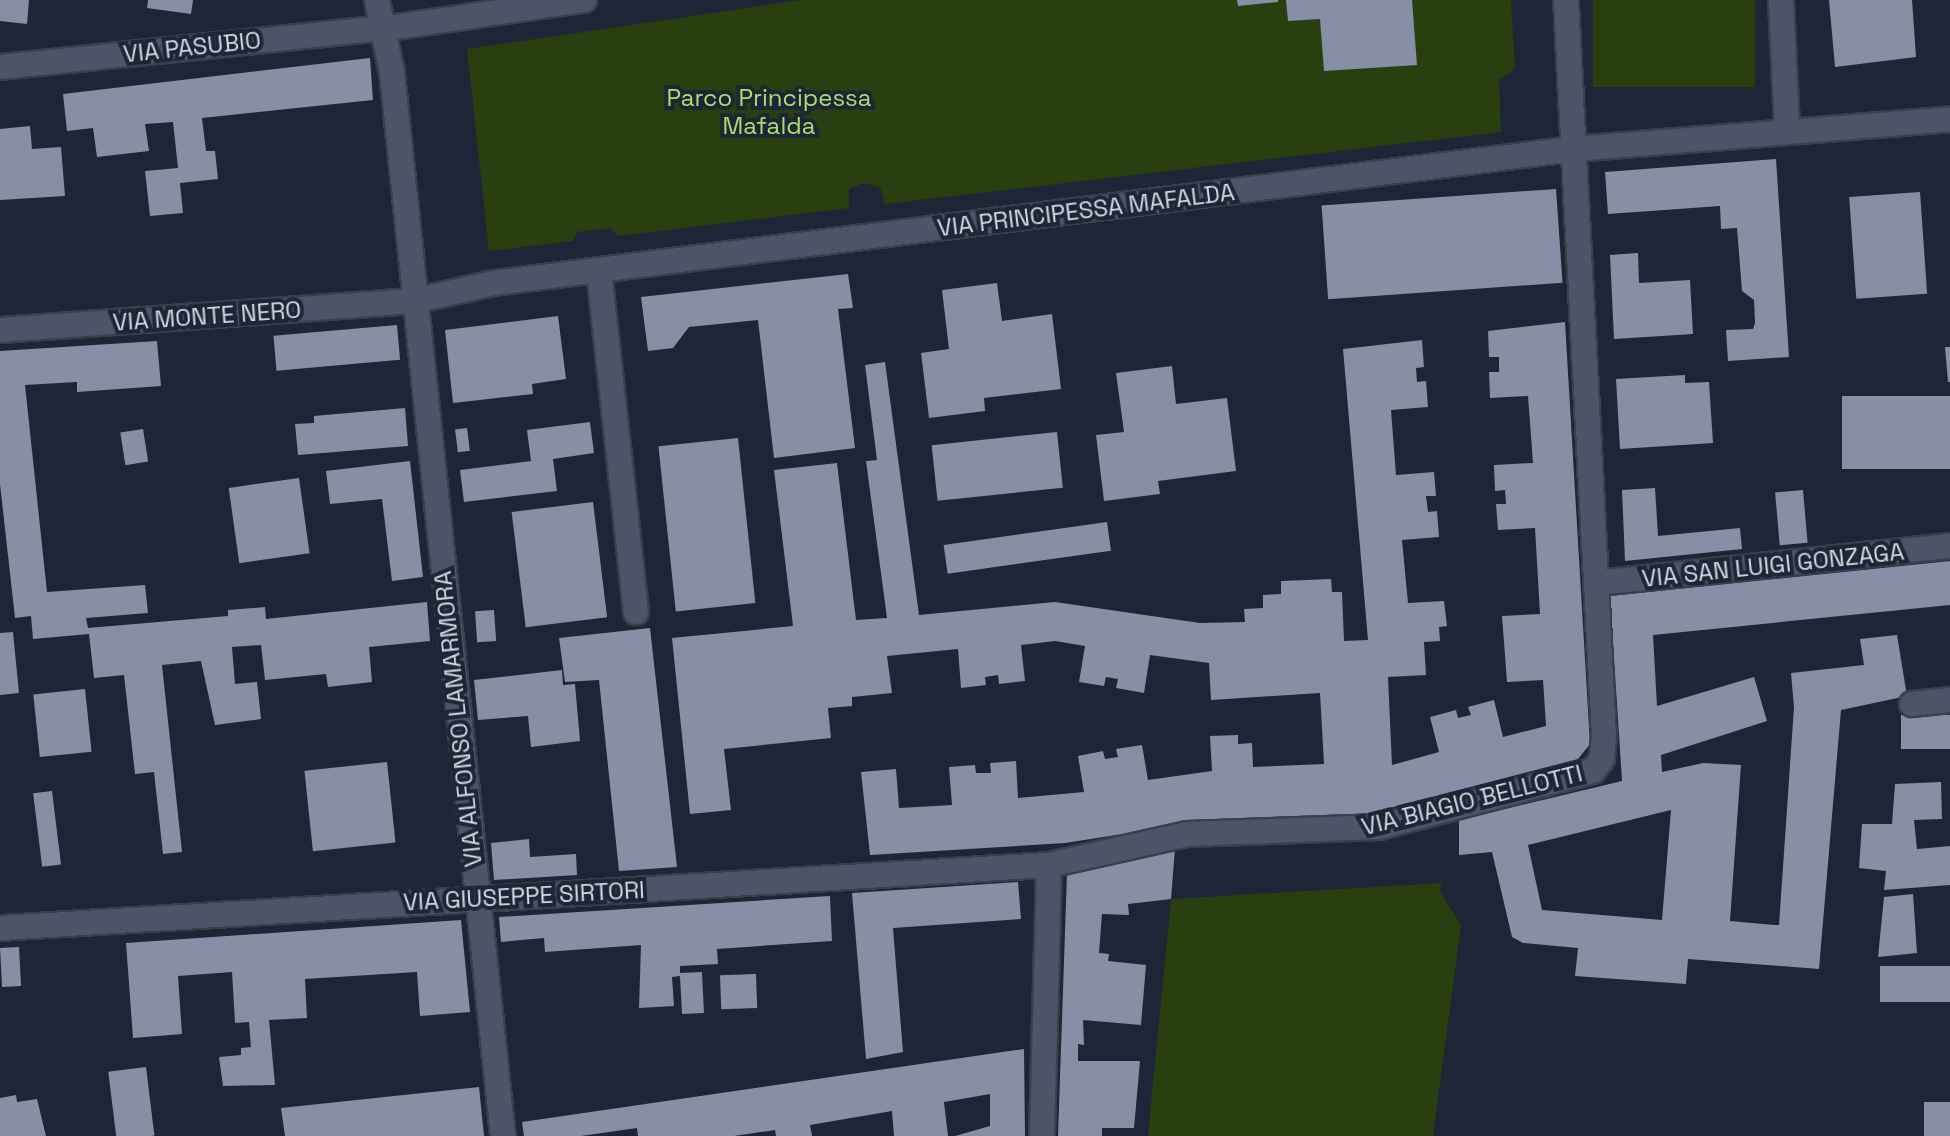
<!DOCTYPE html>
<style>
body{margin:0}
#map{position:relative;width:1950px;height:1136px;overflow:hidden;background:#1e2536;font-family:"Space Grotesk",sans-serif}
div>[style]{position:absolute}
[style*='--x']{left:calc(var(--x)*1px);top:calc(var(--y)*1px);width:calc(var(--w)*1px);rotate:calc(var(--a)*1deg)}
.green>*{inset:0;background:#2a3f0f;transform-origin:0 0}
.building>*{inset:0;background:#868fa5;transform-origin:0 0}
.roads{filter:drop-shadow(2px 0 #393f4d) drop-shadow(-2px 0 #393f4d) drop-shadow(0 2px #393f4d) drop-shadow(0 -2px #393f4d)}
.minor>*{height:24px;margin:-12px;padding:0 12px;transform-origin:12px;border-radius:12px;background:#4d5469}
span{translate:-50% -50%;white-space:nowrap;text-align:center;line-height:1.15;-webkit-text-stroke:8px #1e2536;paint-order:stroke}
.street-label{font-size:24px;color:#d5d9e5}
.park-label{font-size:24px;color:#a9df6a}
</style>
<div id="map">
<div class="green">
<div style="clip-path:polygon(802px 0,1511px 0,1515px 68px,1499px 80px,1501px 132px,885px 204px,880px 187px,863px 183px,849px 189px,849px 208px,618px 236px,611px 228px,577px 232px,573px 241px,489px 251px,467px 49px)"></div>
<div style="left:1593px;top:0;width:162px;height:87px"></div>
<div style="clip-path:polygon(1441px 883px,1440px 892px,1461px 925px,1433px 1136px,1148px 1136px,1171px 899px)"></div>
</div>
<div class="building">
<div style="clip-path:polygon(0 0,29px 0,27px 24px,0 21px)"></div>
<div style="clip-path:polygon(148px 0,193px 0,191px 14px,147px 8px)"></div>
<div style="clip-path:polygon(1237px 0,1278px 0,1278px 2px,1238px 6px)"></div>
<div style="clip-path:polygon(1286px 0,1412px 0,1417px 65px,1324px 71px,1320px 19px,1288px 21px)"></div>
<div style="clip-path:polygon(1829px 0,1912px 0,1916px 57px,1835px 67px)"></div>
<div style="clip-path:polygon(370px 58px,373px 100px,202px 118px,206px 151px,215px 151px,218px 179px,180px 183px,183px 213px,150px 216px,145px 171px,178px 168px,173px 122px,145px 124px,149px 151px,97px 157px,93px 128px,67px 131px,63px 94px)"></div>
<div style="clip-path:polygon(30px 126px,32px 149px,61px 147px,65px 196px,0 200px,0 129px)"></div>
<div style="clip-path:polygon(1776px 159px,1789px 357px,1728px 361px,1726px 330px,1753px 329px,1755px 323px,1754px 300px,1742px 291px,1737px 228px,1721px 229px,1720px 206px,1608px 214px,1605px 172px)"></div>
<div style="left:1556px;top:189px;width:94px;height:235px;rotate:86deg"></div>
<div style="left:1920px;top:192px;width:102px;height:71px;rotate:86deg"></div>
<div style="clip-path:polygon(1638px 253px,1639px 283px,1690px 280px,1693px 334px,1614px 339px,1610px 255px)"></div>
<div style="clip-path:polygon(848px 274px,853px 308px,838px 309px,855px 448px,774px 458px,758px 320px,689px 327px,673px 348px,648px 351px,641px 297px)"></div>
<div style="clip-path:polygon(997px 283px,1002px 321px,1052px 314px,1061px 389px,984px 398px,985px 411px,929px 418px,921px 353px,949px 349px,942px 290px)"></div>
<div style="clip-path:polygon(558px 316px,566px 379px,532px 384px,533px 394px,453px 403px,445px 330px)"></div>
<div style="clip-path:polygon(1565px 322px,1590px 744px,1578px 759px,1351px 818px,1219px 819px,1065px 843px,870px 855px,861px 772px,896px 769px,899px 808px,952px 805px,949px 767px,975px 765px,976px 773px,991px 773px,990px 763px,1016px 761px,1018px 798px,1084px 792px,1078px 756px,1103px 751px,1105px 759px,1118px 757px,1116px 749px,1142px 745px,1148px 780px,1212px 771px,1210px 736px,1238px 735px,1238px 744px,1252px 743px,1253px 767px,1324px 764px,1320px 693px,1211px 700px,1209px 663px,1150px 655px,1144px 693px,1116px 688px,1118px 679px,1106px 677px,1104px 686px,1079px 682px,1085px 646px,1055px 641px,1021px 645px,1025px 681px,999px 684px,998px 675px,985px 677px,986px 685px,961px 688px,958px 649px,887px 656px,892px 693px,852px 697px,852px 706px,828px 708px,831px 738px,724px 749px,731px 810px,690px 814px,672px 638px,793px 626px,774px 470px,837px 463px,856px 620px,887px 618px,866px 461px,877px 460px,865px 365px,885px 362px,919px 615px,1055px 602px,1200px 623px,1245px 622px,1244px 609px,1263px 608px,1263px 595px,1281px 594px,1281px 581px,1331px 579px,1332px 592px,1342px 592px,1344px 641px,1368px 640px,1343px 349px,1422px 340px,1424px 367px,1416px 368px,1417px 382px,1426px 381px,1428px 407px,1391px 410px,1396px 475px,1434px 472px,1436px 496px,1426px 496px,1428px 512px,1437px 511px,1439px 537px,1402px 540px,1408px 603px,1444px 601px,1447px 626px,1439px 627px,1440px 641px,1424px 642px,1426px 675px,1388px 677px,1392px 765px,1439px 752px,1430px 717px,1456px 710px,1458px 718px,1471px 715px,1468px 707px,1494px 700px,1503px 737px,1546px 726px,1543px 680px,1507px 682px,1502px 616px,1540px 614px,1535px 528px,1498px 530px,1496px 504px,1506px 504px,1505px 490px,1495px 491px,1494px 465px,1533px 463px,1528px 396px,1490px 398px,1489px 372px,1499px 372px,1499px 357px,1489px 357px,1488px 331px)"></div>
<div style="left:397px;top:325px;width:35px;height:124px;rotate:85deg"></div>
<div style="clip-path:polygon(157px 341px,161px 386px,77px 392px,77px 382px,25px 385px,47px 592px,145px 585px,148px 613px,86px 618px,88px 628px,228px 616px,228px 610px,265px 607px,266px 619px,427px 602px,430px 641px,369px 647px,372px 682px,328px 687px,326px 674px,265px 680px,261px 645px,232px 647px,235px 684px,257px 682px,261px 719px,215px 725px,201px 661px,162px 665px,182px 852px,163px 854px,154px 772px,135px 774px,124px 675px,94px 678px,89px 634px,33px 639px,31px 616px,15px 618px,0 484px,0 351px)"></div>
<div style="clip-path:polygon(1945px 347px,1950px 347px,1950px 382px,1948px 382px)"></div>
<div style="clip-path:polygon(1172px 366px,1176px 404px,1227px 398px,1236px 471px,1158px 481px,1160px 494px,1104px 501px,1096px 435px,1124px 432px,1116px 373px)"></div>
<div style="clip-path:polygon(1685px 375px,1685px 383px,1709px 382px,1713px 443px,1620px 449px,1616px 379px)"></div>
<div style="left:1950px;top:396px;width:73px;height:108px;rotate:90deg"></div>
<div style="clip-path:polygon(405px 408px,408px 446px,298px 455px,295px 424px,314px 423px,314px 416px)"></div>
<div style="clip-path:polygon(590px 422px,594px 453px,553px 459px,557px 491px,464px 502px,460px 470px,531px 461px,527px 430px)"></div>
<div style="left:467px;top:428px;width:23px;height:12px;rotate:83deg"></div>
<div style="left:143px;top:429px;width:33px;height:23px;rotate:81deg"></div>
<div style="left:1057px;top:432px;width:56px;height:126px;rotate:84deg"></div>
<div style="left:738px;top:438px;width:166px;height:80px;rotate:84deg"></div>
<div style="clip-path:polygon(410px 461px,423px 577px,392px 581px,382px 499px,330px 504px,326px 471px)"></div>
<div style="left:299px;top:478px;width:76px;height:71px;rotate:82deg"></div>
<div style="clip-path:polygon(1655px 488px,1658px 536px,1740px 528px,1742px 549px,1625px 561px,1622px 490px)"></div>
<div style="left:1803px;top:490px;width:53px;height:28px;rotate:85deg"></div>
<div style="left:593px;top:502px;width:116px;height:82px;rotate:83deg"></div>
<div style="left:1107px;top:522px;width:29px;height:165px;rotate:82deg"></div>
<div style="clip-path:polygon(evenodd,1950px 561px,1950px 605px,1653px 635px,1657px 706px,1754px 677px,1767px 721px,1661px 755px,1662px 772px,1703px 763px,1741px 765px,1730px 921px,1774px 925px,1779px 925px,1794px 707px,1791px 673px,1864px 665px,1860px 639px,1897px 635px,1907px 696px,1841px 710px,1819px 969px,1688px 959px,1686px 984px,1575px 976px,1578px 948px,1523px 943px,1512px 937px,1492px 852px,1459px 855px,1459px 820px,1622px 781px,1610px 596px,1950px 561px,1671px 810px,1662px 920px,1542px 910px,1528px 845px,1671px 810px)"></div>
<div style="left:494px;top:610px;width:31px;height:19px;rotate:86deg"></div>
<div style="clip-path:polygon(650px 628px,677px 867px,619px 871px,599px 680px,565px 682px,559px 638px)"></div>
<div style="clip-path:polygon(13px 632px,19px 693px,0 695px,0 633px)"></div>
<div style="clip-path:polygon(562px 670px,563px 685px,575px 684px,580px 741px,531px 747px,528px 716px,478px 720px,474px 680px)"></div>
<div style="left:85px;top:689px;width:63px;height:52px;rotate:84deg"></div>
<div style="left:1950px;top:715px;width:34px;height:49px;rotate:90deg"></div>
<div style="left:387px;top:762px;width:81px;height:83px;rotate:84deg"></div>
<div style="clip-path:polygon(1941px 782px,1942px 819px,1914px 820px,1917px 849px,1950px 846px,1950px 885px,1884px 890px,1886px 871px,1859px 868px,1862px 824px,1892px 824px,1895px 784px)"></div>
<div style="left:52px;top:791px;width:74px;height:19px;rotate:83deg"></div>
<div style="clip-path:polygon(529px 839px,530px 857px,576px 854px,577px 875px,494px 880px,491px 843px)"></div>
<div style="clip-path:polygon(1175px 848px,1171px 899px,1128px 904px,1129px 915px,1102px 914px,1099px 953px,1109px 954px,1108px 961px,1146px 965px,1141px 1025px,1083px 1020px,1084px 1045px,1078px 1044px,1078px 1061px,1140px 1061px,1134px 1128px,1102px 1128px,1102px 1136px,1058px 1136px,1067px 873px)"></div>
<div style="clip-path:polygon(1018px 882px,1021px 919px,893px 928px,903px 1052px,866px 1059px,852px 893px)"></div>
<div style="clip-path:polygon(1913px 894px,1917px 953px,1878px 957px,1884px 897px)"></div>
<div style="clip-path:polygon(830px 896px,832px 941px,717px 949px,718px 964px,680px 966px,680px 973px,702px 972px,704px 1013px,682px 1014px,680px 976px,672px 977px,674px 1006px,639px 1008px,641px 945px,545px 952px,544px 938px,501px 942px,499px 917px)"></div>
<div style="clip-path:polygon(461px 920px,470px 1012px,420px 1016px,417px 972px,305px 979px,307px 1018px,269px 1020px,275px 1085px,223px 1086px,219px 1057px,241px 1055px,241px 1048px,251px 1047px,249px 1022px,235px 1023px,232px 972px,178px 976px,182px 1034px,133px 1038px,126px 943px)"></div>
<div style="left:19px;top:947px;width:39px;height:19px;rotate:87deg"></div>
<div style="left:1950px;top:966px;width:36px;height:70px;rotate:90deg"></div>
<div style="left:756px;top:974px;width:34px;height:36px;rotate:88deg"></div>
<div style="clip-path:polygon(1024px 1049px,1025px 1136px,955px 1136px,990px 1126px,990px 1094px,944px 1102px,948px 1136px,894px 1136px,892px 1111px,810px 1125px,812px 1136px,776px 1136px,775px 1130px,734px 1136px,638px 1136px,637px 1128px,581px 1136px,524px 1136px,522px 1122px)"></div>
<div style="left:146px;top:1067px;width:69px;height:38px;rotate:83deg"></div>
<div style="clip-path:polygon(479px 1087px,484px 1136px,285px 1136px,281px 1108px)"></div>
<div style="clip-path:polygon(16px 1095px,17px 1102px,37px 1099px,46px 1136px,0 1136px,0 1098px)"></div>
<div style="left:1950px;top:1102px;width:34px;height:26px;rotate:90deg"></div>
</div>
<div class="roads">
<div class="minor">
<div style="--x:377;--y:0;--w:75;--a:78.4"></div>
<div style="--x:392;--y:73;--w:1069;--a:84.04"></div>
<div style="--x:1781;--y:0;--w:129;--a:87.3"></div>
<div style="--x:0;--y:67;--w:405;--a:-5.8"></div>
<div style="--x:403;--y:26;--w:183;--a:-8.2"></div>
<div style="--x:599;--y:271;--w:343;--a:83.8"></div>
<div style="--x:0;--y:330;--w:415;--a:-4"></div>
<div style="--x:414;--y:301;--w:82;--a:-12.7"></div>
<div style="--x:494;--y:283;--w:1087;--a:-7.08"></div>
<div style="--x:1573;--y:149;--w:378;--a:-4.5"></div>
<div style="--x:1597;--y:583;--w:355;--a:-6"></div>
<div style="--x:1912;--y:704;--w:38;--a:-6"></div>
<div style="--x:0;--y:928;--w:1051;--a:-3.44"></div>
<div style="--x:1049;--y:865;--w:142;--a:-12.6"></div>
<div style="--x:1188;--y:834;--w:192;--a:-2.1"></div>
<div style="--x:1380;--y:827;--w:220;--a:-14.7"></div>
<div style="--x:1593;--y:771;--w:15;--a:-53"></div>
<div style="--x:1602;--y:759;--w:23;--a:-85"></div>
<div style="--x:1604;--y:736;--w:737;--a:-92.96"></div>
<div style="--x:1042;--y:1136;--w:271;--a:-88.5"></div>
</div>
</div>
<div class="street-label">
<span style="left:192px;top:47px;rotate:-6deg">VIA PASUBIO</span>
<span style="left:1086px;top:210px;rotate:-7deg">VIA PRINCIPESSA MAFALDA</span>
<span style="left:207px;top:316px;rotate:-4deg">VIA MONTE NERO</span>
<span style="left:1773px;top:565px;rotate:-6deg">VIA SAN LUIGI GONZAGA</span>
<span style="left:458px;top:719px;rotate:-96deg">VIA ALFONSO LAMARMORA</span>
<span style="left:1472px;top:800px;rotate:-14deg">VIA BIAGIO BELLOTTI</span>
<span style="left:524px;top:896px;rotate:-3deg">VIA GIUSEPPE SIRTORI</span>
</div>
<div class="park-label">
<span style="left:769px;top:112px">Parco Principessa<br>Mafalda</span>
</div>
</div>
